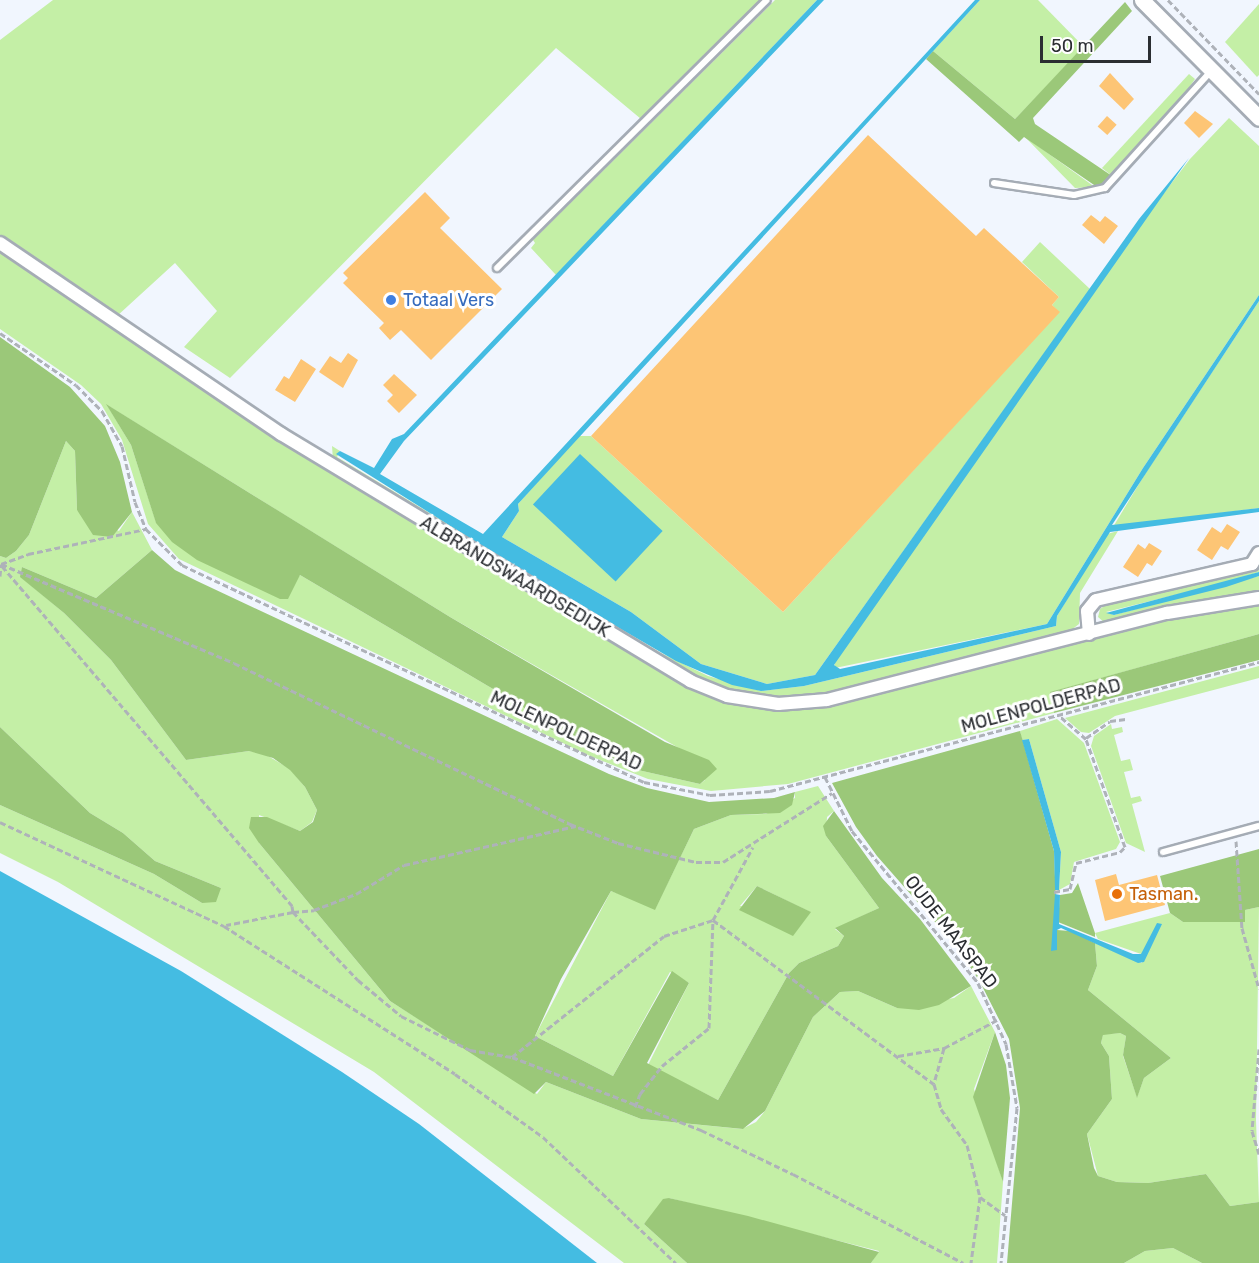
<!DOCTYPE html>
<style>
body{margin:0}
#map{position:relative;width:1259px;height:1263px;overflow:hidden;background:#f1f6fe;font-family:Rubik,sans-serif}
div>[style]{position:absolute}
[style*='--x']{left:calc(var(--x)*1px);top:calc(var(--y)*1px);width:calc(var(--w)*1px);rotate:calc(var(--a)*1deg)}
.green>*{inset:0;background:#c4efa6}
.forest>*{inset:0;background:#9bc879}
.water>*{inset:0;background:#44bce2;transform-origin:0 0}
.building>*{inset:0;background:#fdc575;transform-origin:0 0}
.path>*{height:3px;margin-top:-1.5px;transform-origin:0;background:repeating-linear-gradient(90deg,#aeb2b9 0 6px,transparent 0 9px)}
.roads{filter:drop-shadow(2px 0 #a5acb5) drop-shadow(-2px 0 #a5acb5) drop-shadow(0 2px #a5acb5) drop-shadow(0 -2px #a5acb5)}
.service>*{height:6px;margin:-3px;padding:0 3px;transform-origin:3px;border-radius:3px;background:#fff}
.minor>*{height:12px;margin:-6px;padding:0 6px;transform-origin:6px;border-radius:6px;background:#fff}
.tertiary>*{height:15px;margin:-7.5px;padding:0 7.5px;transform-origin:7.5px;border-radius:7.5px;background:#fff}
.dots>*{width:16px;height:16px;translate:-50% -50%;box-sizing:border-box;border:3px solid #fff;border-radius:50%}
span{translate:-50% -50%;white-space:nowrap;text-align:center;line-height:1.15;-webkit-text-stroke:6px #fff;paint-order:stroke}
.shop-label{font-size:18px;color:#366cbe}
.left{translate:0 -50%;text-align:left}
.street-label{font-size:18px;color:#2b2e32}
.food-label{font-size:18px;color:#c56008}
.scale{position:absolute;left:1040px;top:36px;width:111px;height:27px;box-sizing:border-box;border:3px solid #2b2e32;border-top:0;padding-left:8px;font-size:18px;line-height:21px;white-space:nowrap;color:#2b2e32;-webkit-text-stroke:4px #fff;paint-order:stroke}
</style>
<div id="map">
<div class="green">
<div style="clip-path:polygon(53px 0,762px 0,641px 119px,556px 48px,230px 378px,184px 347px,217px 311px,175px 263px,117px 316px,0 235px,0 40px)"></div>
<div style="clip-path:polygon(775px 0,817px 0,556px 275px,531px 248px,535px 243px,533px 240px)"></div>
<div style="clip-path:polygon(980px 0,1038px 0,1084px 47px,1015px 119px,933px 51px)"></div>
<div style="clip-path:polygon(1259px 4px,1259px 75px,1257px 77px,1225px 42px)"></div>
<div style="clip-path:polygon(1189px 74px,1195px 79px,1175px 108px,1112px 176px,1102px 168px)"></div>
<div style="clip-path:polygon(1229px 118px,1259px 146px,1259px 295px,1143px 468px,1047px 624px,835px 668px,834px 662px,873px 606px,1141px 223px,1190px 159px)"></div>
<div style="clip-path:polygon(1024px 136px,1092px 185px,1097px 187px,1075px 188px)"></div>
<div style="clip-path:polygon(1040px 242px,1090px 289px,815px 675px,767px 684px,701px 664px,631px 612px,502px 537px,519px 511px,518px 504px,579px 436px,591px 436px,783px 612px,1059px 312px,1052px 305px,1059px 297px,1022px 262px)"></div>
<div style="clip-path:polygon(evenodd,0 250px,308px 458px,664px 673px,723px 699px,773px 710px,809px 709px,1146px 624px,1259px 604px,1259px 634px,1051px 692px,1054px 713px,788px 784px,711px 791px,648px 779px,590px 756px,179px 559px,148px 524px,122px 440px,101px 404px,81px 385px,0 329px,0 250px,107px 405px,450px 617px,684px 751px,705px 780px,700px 784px,638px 770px,607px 757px,541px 725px,522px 706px,300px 575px,295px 581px,156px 522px,131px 445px,107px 405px)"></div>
<div style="clip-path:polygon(1259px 301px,1259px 508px,1113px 527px,1145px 474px)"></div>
<div style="clip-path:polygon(66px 441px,75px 451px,77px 510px,119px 531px,132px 512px,152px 550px,96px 598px,22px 567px,21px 577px,64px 613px,111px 660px,186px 760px,249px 751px,263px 753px,290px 769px,305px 787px,317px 810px,312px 822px,300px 831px,259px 815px,259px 843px,390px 1001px,537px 1094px,546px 1082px,641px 1119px,742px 1129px,756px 1122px,765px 1111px,813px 1017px,840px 992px,858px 991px,897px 1008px,954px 998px,971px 986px,995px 1032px,974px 1089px,1003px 1182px,997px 1263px,871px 1263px,879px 1251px,669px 1198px,644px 1224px,687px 1263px,624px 1263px,374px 1072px,58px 882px,0 853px,0 805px,154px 874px,202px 903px,221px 888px,155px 861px,123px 833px,90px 813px,0 727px,0 556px,6px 558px,16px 551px,29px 535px)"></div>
<div style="clip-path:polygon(332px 446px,340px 451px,337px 457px,661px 653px,708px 676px,761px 691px,804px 686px,1056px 626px,1057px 616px,1107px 534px,1118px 531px,1080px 593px,1079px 624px,1070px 631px,827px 694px,775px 698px,732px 691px,669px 663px,333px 460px)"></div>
<div style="clip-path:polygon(1259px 566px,1259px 572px,1224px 583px,1106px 612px,1114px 615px,1259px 576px,1259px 593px,1105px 623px,1098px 617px,1100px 609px,1110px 602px)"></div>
<div style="clip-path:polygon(1259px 666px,1259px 678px,1115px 716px,1089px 733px,1081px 732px,1065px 718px)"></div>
<div style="clip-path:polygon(1057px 719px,1084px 743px,1120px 842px,1116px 849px,1074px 862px,1070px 884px,1059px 890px,1061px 852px,1029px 739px,1022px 740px,1020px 731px)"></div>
<div style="clip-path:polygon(1111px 724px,1112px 729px,1122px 727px,1123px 732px,1114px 735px,1121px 761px,1130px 759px,1133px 770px,1124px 772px,1131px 798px,1140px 796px,1142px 801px,1132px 804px,1145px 852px,1126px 843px,1091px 746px,1094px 736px)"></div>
<div style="clip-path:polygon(evenodd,818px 786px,834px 811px,827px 817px,826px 836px,879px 908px,835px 929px,844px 936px,838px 946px,799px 963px,789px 973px,718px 1100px,648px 1065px,689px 983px,670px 972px,613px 1076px,535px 1036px,611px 891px,656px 907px,694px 829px,731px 815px,766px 814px,795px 798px,795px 792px,818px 786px,757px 886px,810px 912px,740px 906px,757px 886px)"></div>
<div style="clip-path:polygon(1259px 907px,1256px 1120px,1259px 1202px,1230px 1206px,1206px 1174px,1148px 1183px,1117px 1182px,1098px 1176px,1087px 1134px,1112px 1099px,1109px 1056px,1101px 1043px,1103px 1034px,1120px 1033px,1126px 1036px,1123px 1056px,1137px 1097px,1144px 1078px,1171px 1058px,1088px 990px,1097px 966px,1095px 943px,1142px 963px,1141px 954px,1098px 939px,1095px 933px,1170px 913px,1183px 922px,1245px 922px,1245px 910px)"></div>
<div style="clip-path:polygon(1173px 1248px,1202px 1263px,1124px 1263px,1145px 1251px)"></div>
</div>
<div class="forest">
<div style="clip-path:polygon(1125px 2px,1132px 11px,1033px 118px,1035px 124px,1112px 176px,1097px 187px,1024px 137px,1019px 142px,926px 59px,933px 51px,1015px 119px)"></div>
<div style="clip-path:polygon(0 337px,70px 387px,105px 426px,120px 462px,132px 512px,112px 537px,93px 535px,77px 510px,75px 451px,66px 441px,29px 535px,16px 551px,6px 558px,0 556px)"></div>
<div style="clip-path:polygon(106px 404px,450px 617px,665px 742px,709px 760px,717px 769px,700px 784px,638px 770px,541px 725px,522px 706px,300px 575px,288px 599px,280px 599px,197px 560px,172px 542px,156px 523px,131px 445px)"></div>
<div style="clip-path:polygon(152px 550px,175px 570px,197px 581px,609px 774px,647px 788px,709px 802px,774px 798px,795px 792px,792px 805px,780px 813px,731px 815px,694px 829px,655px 910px,611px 891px,561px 979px,535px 1036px,613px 1076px,672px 971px,689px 983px,647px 1063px,718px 1100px,789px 973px,799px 963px,838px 946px,844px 936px,835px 928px,879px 908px,826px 836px,823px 826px,834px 811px,882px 878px,920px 919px,971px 986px,939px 1005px,919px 1010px,897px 1008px,858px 991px,840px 992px,813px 1017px,765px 1111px,743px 1129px,641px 1119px,546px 1082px,534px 1094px,390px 1001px,259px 843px,249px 828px,251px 817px,267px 817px,300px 831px,313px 822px,317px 810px,305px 787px,290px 770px,273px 758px,249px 751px,186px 760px,111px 660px,64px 613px,20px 577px,22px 567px,96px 598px)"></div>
<div style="clip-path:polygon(1259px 634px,1259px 660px,1054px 713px,1050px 692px)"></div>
<div style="clip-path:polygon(0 727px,90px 813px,123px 833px,155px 861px,221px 888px,216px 902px,202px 903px,154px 874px,0 805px)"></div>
<div style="clip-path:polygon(1020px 731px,1054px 851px,1057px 930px,1070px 931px,1095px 943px,1097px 966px,1088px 990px,1171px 1058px,1144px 1078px,1137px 1098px,1123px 1055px,1126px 1036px,1120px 1033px,1103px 1035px,1101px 1043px,1109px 1056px,1112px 1099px,1087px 1134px,1094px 1168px,1098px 1176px,1117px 1182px,1148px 1183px,1206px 1174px,1230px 1206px,1259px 1202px,1259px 1263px,1202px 1263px,1173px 1248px,1145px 1251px,1124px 1263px,1007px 1263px,1020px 1108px,1009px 1039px,980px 982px,957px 947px,877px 856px,856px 827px,832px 783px)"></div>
<div style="clip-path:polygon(1259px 849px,1259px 907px,1245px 910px,1245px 922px,1183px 922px,1170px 913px,1160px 876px)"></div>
<div style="clip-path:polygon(1078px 883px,1095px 933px,1095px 937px,1058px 922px,1060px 895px,1072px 893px)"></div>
<div style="clip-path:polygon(757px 886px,811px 912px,793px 936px,739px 910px)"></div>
<div style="clip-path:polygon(995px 1032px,1006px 1065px,1010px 1098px,1003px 1182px,973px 1097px)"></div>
<div style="clip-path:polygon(669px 1198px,748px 1216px,879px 1252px,871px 1263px,687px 1263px,644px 1224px,663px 1199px)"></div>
</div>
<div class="water">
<div style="clip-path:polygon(817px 0,824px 0,404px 441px,380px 474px,483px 534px,975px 0,980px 0,518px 504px,519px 511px,502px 537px,631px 612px,701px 664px,767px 684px,815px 675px,1139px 219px,1189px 158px,834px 665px,840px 669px,1047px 624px,1143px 468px,1259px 295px,1259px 301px,1112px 525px,1259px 508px,1259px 512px,1110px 532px,1057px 616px,1056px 626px,804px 686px,761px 691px,732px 685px,676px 661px,538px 581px,336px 454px,340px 451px,374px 468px,392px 439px,404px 434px)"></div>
<div style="left:580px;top:454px;width:113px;height:69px;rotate:43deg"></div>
<div style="clip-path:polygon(1259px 572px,1259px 576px,1226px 587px,1114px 615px,1106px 613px)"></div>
<div style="clip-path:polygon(1029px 739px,1061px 852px,1059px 890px,1055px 890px,1054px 851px,1022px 740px)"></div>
<div style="clip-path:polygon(0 871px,181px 971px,342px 1072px,419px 1124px,597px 1263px,0 1263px)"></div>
<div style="clip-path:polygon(1055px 894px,1060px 895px,1059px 924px,1133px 954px,1141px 954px,1157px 923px,1162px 924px,1144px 962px,1138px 963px,1061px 928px,1057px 930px,1057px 950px,1051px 951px)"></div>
</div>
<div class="building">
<div style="clip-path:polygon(1110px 73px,1134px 99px,1124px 110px,1099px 86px)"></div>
<div style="clip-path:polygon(1195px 111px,1213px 124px,1199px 138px,1184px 123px)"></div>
<div style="left:1107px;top:116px;width:13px;height:14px;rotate:42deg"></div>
<div style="clip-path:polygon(868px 135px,976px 236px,984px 228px,1059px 297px,1052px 305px,1060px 312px,783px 612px,591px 436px)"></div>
<div style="clip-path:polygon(425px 192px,450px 218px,440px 228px,502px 289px,431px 360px,401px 330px,390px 340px,379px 328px,384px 323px,343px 283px,348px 278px,343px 273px)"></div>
<div style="clip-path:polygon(1091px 215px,1100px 222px,1105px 216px,1118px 226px,1104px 244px,1082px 225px)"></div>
<div style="clip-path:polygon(348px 353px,358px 360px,343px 388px,319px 372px,330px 356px,341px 363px)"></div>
<div style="clip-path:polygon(301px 359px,316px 369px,295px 402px,275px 390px,284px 376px,289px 379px)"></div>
<div style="clip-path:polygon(394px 374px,417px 395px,399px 413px,387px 401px,393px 395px,383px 385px)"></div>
<div style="clip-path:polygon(1227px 524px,1240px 532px,1228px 550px,1221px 546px,1212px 560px,1197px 550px,1212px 527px,1221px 533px)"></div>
<div style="clip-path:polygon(1149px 543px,1162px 551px,1152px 566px,1147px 563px,1138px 577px,1123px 567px,1138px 544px,1145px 549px)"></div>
<div style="clip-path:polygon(1116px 874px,1119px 885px,1157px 875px,1165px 905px,1105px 921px,1095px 880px)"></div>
</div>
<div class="path">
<div style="--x:1168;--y:0;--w:131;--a:45.9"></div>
<div style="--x:0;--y:333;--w:92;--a:34.4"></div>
<div style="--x:76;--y:385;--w:37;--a:45"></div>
<div style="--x:102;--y:411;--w:40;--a:60.3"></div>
<div style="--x:122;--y:446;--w:57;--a:76.9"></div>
<div style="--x:135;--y:502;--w:29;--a:68"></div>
<div style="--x:146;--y:529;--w:51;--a:45"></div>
<div style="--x:182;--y:565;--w:510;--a:25.16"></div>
<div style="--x:644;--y:782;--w:67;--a:11.1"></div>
<div style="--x:710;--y:795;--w:60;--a:-3.8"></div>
<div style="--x:770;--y:791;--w:506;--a:-14.78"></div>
<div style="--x:1;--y:564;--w:253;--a:23"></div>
<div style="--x:234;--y:663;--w:373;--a:25.6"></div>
<div style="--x:570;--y:824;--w:52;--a:21.6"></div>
<div style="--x:618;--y:843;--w:80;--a:13.7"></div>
<div style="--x:696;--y:862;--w:27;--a:0"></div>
<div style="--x:723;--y:862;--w:129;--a:-32.3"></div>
<div style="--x:2;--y:566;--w:447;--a:49.5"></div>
<div style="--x:292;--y:906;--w:6;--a:81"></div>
<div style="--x:293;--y:912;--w:68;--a:169"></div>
<div style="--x:0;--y:576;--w:12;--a:-85"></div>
<div style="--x:1;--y:564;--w:29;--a:-20"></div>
<div style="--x:28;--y:554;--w:121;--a:-12"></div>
<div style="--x:1086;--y:738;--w:29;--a:-35"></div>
<div style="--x:1110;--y:721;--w:16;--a:-7"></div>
<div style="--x:825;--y:777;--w:60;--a:63.4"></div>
<div style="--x:852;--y:831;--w:197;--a:50.3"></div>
<div style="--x:978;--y:983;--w:67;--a:65.3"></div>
<div style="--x:1006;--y:1044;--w:65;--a:80.2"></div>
<div style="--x:1017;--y:1108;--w:156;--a:95.9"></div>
<div style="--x:0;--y:822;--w:247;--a:24.9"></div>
<div style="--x:224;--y:926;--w:274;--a:32.6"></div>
<div style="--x:455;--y:1074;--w:108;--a:35.6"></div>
<div style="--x:543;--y:1137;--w:183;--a:43.5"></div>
<div style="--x:1236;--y:841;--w:87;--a:86.1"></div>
<div style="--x:1242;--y:928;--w:63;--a:74.4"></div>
<div style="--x:1054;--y:892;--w:16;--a:-11"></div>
<div style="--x:1070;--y:889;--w:27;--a:-77"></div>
<div style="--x:1076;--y:863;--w:45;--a:-14"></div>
<div style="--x:1120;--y:852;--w:7;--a:-45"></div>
<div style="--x:1125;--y:847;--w:115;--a:-109.9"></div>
<div style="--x:1086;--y:739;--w:37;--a:-139"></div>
<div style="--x:293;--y:912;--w:94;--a:46.3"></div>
<div style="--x:358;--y:980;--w:56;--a:39.9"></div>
<div style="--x:401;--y:1016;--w:77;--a:26.2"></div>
<div style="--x:470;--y:1050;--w:43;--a:9.5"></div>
<div style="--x:512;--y:1057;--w:203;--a:21.1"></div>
<div style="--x:701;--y:1130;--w:102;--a:25.6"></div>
<div style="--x:793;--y:1174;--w:192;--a:27.6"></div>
<div style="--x:293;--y:912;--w:21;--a:-5"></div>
<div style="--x:314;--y:910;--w:45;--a:-20.9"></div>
<div style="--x:356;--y:894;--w:56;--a:-31.1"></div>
<div style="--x:404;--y:865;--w:176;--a:-12.8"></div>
<div style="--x:944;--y:1048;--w:37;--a:106"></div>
<div style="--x:934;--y:1084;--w:26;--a:74"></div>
<div style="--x:941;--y:1109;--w:44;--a:54.2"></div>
<div style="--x:967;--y:1145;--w:54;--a:76"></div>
<div style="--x:980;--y:1197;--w:67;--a:97.8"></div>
<div style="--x:1259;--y:1049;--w:82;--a:94.9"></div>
<div style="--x:1252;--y:1131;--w:24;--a:73"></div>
<div style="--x:898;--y:1056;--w:47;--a:-9.9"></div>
<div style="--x:944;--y:1048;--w:60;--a:-27.8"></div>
<div style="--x:512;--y:1057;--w:194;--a:-38.5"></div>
<div style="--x:664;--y:936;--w:52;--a:-18.1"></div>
<div style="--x:713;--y:920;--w:275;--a:36.6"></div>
<div style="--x:635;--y:1107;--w:14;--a:-69"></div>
<div style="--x:640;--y:1094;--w:36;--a:-52"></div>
<div style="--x:662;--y:1066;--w:60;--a:-39"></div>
<div style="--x:709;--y:1028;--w:108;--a:-87.9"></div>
<div style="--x:713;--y:920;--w:83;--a:-61.3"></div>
<div style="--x:980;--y:1197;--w:31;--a:36"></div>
</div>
<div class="roads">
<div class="service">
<div style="--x:994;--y:183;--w:81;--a:8.5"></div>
<div style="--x:1074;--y:195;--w:32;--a:-13"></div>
<div style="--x:1105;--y:188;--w:158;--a:-47.8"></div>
<div style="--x:497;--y:268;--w:380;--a:-44.8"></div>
<div style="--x:1163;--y:852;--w:99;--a:-15.2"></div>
</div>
<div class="minor">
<div style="--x:0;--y:243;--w:340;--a:34.2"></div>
<div style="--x:281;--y:434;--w:478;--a:31.1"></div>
<div style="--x:690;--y:681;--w:40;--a:22"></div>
<div style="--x:727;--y:696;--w:52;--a:8.9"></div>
<div style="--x:778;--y:704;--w:49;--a:-4.7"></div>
<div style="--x:827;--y:700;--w:351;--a:-14.4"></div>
<div style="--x:1167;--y:613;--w:93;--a:-9.3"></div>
<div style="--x:1089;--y:634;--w:23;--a:-95"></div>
<div style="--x:1087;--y:611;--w:14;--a:-51"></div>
<div style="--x:1096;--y:600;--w:160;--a:-13"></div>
<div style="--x:1252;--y:564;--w:13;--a:-58"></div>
</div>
<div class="tertiary">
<div style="--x:1142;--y:0;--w:166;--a:45.2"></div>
</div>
</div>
<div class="dots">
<div style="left:391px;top:300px;background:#3f7fe0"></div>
<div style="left:1117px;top:894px;background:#e8710a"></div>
</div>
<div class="shop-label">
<span class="left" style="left:403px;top:300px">Totaal Vers</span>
</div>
<div class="street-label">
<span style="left:515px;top:577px;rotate:31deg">ALBRANDSWAARDSEDIJK</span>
<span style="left:1041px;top:706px;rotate:-15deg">MOLENPOLDERPAD</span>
<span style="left:566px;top:731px;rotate:25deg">MOLENPOLDERPAD</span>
<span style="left:951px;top:932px;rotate:52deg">OUDE MAASPAD</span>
</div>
<div class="food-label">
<span class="left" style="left:1129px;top:894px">Tasman.</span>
</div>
<div class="scale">50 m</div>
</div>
